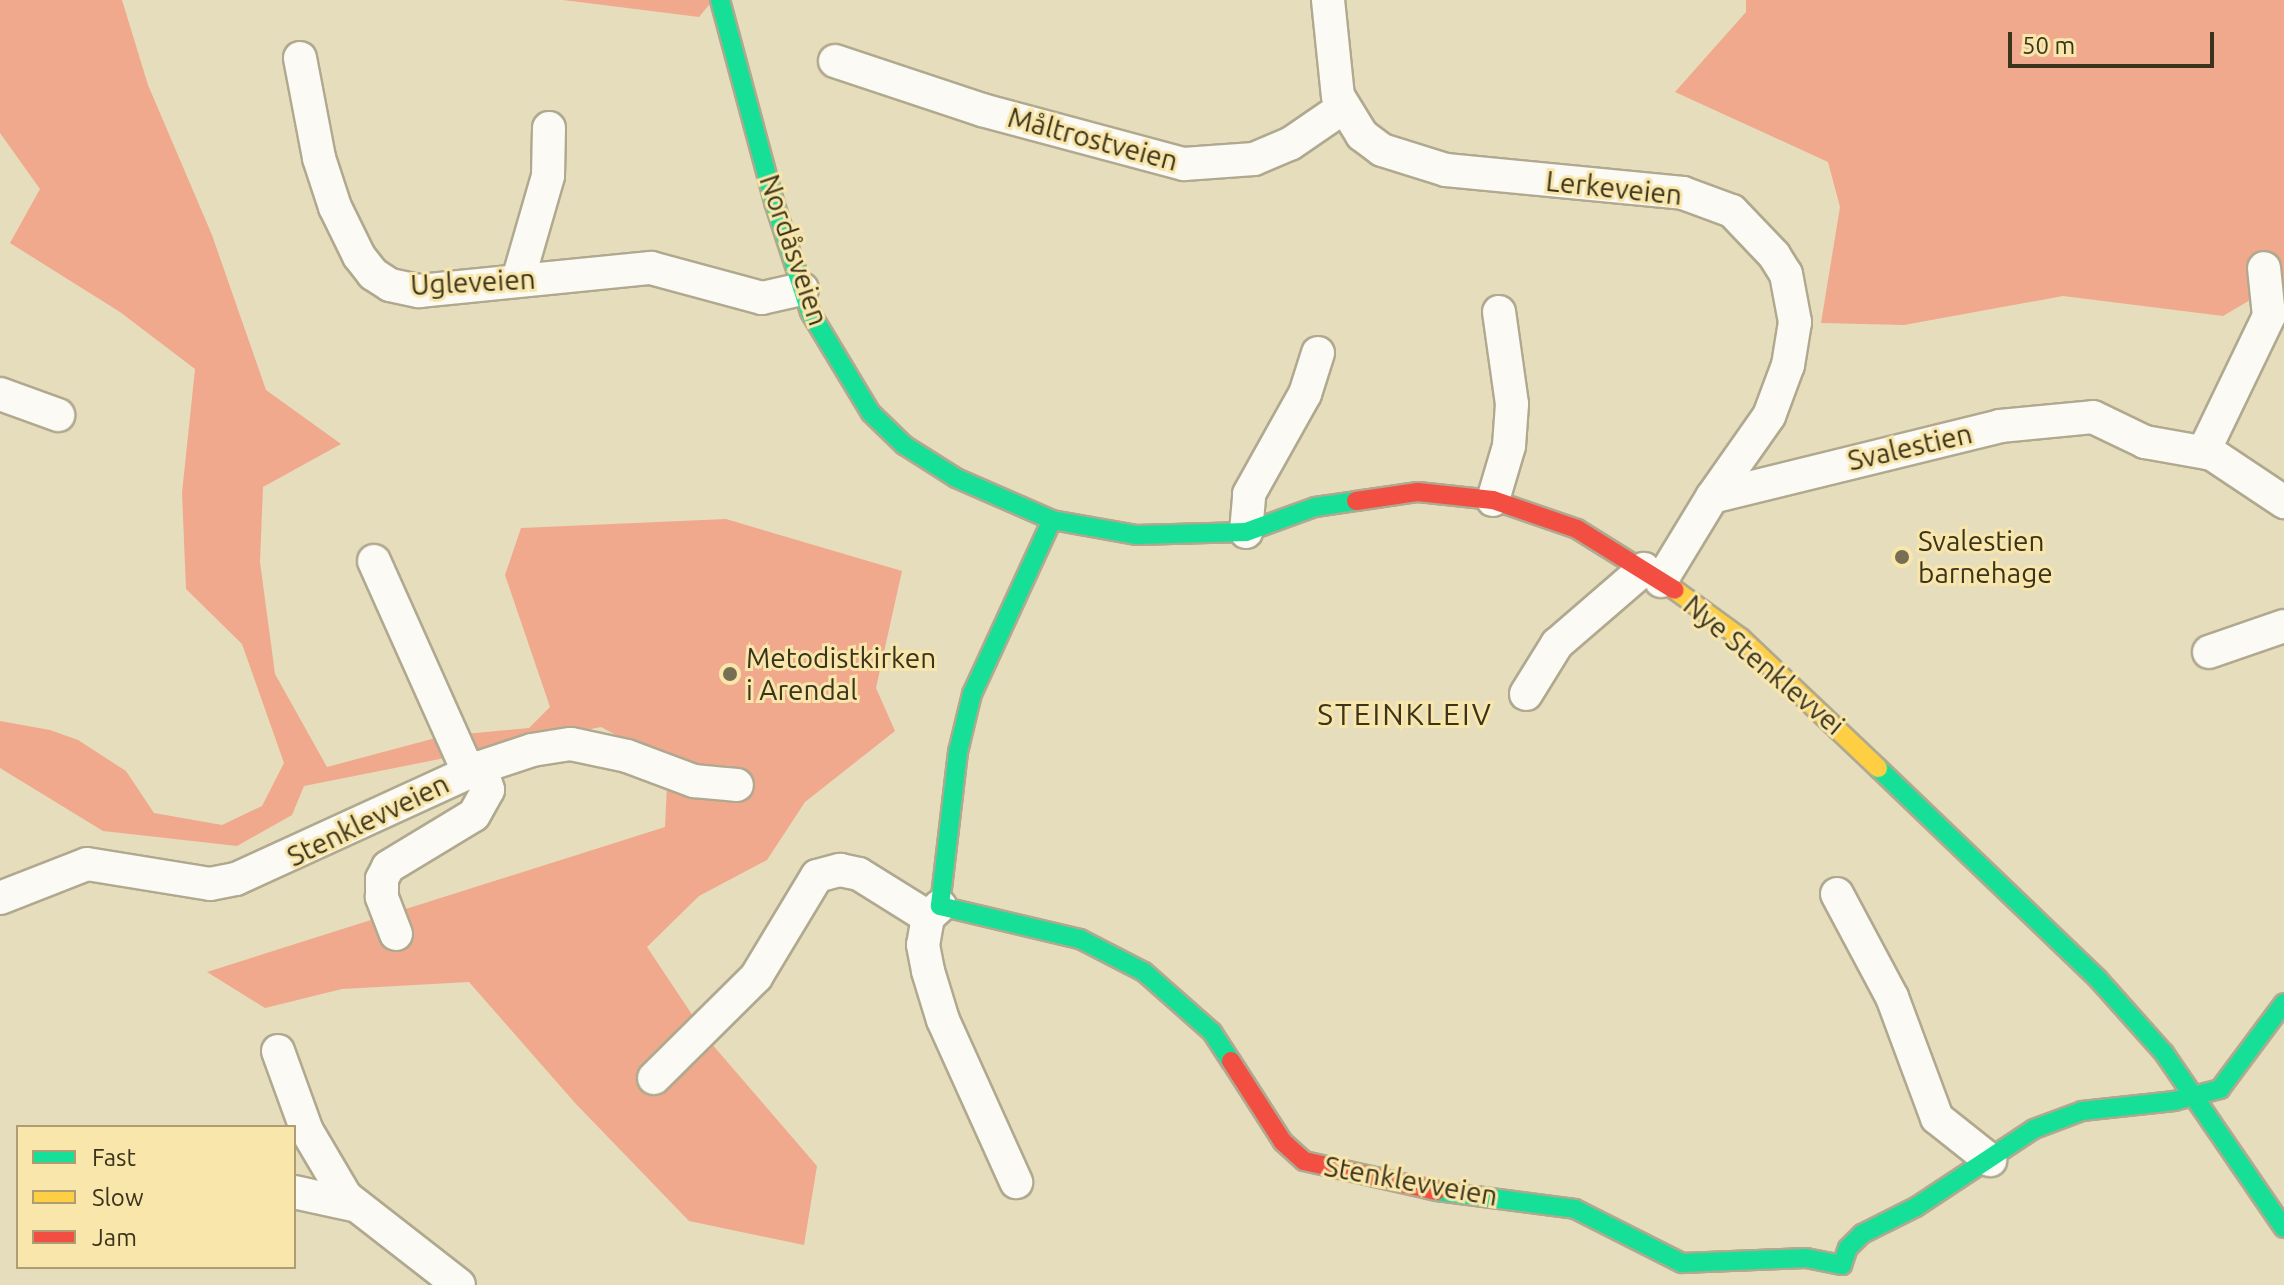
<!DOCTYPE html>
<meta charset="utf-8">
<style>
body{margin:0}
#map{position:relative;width:2284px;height:1285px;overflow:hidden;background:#e6ddbc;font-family:Ubuntu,sans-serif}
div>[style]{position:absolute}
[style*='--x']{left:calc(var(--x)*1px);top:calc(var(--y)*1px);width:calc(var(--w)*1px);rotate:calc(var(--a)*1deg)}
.forest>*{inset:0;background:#f0a98c}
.roads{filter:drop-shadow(2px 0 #b0a98f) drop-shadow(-2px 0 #b0a98f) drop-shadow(0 2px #b0a98f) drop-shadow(0 -2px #b0a98f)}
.street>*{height:32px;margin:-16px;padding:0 16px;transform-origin:16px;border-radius:16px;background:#fbfaf5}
.fast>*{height:18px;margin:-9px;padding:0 9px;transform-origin:9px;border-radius:9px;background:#16e098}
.slow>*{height:18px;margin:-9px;padding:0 9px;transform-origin:9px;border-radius:9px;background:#ffcf43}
.jam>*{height:18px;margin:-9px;padding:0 9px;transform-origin:9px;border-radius:9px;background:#f24e42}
.dots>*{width:22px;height:22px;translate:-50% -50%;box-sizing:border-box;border:4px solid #f8e6ab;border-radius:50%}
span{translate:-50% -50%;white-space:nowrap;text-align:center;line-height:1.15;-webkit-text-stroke:6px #f8e6ab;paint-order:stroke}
.street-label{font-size:28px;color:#3b331c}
.poi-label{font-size:28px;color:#3b331c}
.left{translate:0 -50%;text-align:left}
.neighbourhood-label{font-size:30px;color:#3b331c;letter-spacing:2px}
.legend{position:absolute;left:16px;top:1125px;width:280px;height:144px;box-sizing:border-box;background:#f8e6ab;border:2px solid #ac9e72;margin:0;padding:10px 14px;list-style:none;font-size:24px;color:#3b331c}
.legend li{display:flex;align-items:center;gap:16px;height:40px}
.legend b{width:40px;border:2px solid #ac9e72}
.scale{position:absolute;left:2008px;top:32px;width:206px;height:36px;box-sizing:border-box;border:4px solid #3b331c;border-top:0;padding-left:10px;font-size:24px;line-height:28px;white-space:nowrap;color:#3b331c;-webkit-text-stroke:6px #f8e6ab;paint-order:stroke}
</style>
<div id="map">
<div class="forest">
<div style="clip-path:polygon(0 0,122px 0,148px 85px,212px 235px,266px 390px,341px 444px,263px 487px,260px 562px,275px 674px,327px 767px,443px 736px,529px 728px,550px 707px,505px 575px,521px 528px,726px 519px,902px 571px,876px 688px,895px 731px,805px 802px,767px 860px,699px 896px,647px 947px,711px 1043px,817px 1166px,804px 1245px,689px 1221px,576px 1104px,469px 982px,342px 989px,265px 1008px,207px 972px,665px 827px,668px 763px,601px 727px,304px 786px,292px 815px,237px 846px,103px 831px,0 768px,0 721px,50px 730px,78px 740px,126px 771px,154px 813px,222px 825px,262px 806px,284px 763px,242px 644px,186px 589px,182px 493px,195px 369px,120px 312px,10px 243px,40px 189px,0 133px)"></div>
<div style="clip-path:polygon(563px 0,713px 0,699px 17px)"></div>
<div style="clip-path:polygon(1746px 0,2284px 0,2284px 280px,2223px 316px,2063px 296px,1904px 325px,1821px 323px,1840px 207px,1828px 162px,1675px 92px,1746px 12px)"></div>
</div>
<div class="roads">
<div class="street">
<div style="--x:1328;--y:0;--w:97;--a:84.1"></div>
<div style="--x:1338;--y:96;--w:46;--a:58.4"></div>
<div style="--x:1362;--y:135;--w:25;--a:37"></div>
<div style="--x:1382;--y:150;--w:67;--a:17.4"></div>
<div style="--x:1446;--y:170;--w:238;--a:5.5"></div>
<div style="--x:1683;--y:193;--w:52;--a:20.2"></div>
<div style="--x:1732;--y:211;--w:61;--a:46.3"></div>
<div style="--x:1774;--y:255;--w:22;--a:58"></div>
<div style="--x:1786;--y:274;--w:49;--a:79.4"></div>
<div style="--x:1795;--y:322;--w:44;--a:99.2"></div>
<div style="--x:1788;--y:365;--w:54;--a:110.4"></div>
<div style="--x:1769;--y:416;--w:99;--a:125.1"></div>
<div style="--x:300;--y:58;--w:102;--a:79.2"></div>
<div style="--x:319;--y:158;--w:52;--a:71.9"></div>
<div style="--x:335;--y:207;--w:55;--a:63.9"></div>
<div style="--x:359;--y:256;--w:23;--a:52"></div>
<div style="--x:373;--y:274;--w:20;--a:33"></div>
<div style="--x:390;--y:285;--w:30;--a:12"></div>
<div style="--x:419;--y:291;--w:233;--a:-5.7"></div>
<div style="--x:651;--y:268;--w:115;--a:15.1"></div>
<div style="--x:762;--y:298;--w:41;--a:-12.7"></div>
<div style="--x:835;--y:61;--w:155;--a:18.4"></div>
<div style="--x:982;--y:110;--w:209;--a:15"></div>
<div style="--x:1184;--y:164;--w:70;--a:-4.1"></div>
<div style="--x:1254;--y:159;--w:39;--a:-23"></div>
<div style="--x:1290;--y:144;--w:65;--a:-34.4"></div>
<div style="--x:518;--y:280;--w:108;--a:-73.9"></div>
<div style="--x:548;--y:176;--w:48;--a:-88.8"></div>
<div style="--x:0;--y:394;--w:62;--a:19.9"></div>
<div style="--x:2204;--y:451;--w:150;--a:-64.3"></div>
<div style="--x:2269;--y:316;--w:48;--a:-95.9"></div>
<div style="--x:1493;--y:500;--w:56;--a:-73.5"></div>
<div style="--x:1509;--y:446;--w:42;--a:-85.9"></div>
<div style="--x:1512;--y:404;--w:93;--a:-98"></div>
<div style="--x:1246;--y:532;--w:38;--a:-85"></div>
<div style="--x:1249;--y:494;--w:115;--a:-60.8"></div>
<div style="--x:1305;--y:394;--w:43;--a:-72.4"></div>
<div style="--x:374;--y:561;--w:232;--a:65.9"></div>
<div style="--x:1661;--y:581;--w:98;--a:-58.7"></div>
<div style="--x:1712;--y:497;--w:297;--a:-13.8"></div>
<div style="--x:2000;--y:426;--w:93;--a:-5.5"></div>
<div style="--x:2093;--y:417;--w:58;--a:25.7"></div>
<div style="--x:2145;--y:442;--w:68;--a:10.2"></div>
<div style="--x:2212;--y:454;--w:87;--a:33.7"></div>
<div style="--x:2209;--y:652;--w:79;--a:-19.1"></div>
<div style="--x:1526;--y:694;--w:59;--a:-58.2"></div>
<div style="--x:1557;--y:644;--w:115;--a:-40.8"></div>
<div style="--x:1837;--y:894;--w:117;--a:61.9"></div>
<div style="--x:1892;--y:997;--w:129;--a:69.6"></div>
<div style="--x:1937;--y:1118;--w:68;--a:38.4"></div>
<div style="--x:0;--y:898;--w:93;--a:-21.3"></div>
<div style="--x:87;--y:864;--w:125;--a:9.2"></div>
<div style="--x:210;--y:884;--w:26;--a:-11"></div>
<div style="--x:236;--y:879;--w:269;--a:-24.6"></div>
<div style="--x:481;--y:767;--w:54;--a:-18.4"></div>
<div style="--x:532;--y:750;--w:39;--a:-9"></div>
<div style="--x:571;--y:744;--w:57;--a:12.1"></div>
<div style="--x:627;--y:756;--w:72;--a:20.5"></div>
<div style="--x:694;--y:781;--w:43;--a:5.3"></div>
<div style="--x:940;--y:906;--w:16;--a:137"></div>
<div style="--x:928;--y:917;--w:28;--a:100"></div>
<div style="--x:923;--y:945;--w:26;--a:79"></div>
<div style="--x:928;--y:971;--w:51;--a:73"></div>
<div style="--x:943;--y:1020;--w:178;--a:65.7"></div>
<div style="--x:396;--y:934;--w:40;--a:-111"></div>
<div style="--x:382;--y:897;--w:18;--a:-90"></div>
<div style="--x:382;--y:879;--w:13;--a:-63"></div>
<div style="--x:388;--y:867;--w:100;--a:-31.2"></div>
<div style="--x:474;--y:815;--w:29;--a:-61"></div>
<div style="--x:488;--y:790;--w:24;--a:-107"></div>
<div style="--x:278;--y:1051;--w:85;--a:70.1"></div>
<div style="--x:307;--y:1131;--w:77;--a:59.4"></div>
<div style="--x:346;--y:1197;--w:143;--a:37.9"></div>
<div style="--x:654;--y:1078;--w:144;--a:-44.7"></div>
<div style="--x:756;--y:977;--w:118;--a:-58.9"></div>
<div style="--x:817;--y:876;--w:24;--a:-15"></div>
<div style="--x:840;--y:870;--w:19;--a:12"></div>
<div style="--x:859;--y:874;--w:81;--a:31.9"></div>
<div style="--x:294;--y:1192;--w:60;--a:12.4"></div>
</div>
<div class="fast">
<div style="--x:720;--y:0;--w:209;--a:75"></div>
<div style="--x:774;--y:202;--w:116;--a:71.9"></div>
<div style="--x:810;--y:312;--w:118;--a:58.9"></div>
<div style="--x:871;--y:413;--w:46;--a:44.1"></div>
<div style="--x:904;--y:445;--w:62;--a:32.4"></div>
<div style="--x:956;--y:478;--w:105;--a:23.6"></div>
<div style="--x:1052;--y:520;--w:85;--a:10.1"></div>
<div style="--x:1136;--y:535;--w:110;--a:-1.6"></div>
<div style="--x:1246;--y:532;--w:73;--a:-19.9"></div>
<div style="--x:1315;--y:507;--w:41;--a:-8.3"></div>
<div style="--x:1052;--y:520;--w:192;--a:114.7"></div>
<div style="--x:972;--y:694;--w:60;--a:103.6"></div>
<div style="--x:958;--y:752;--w:155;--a:96.7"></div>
<div style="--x:940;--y:906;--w:144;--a:13.3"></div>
<div style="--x:1080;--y:939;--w:72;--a:27.3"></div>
<div style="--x:1144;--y:972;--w:91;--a:41.4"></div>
<div style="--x:1212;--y:1032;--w:35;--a:57"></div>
<div style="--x:1878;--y:768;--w:305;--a:43.8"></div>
<div style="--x:2098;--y:979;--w:99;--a:48.3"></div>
<div style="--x:2164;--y:1053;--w:212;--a:55.6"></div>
<div style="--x:1437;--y:1191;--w:139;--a:7.4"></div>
<div style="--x:1575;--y:1209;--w:120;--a:26.8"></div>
<div style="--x:1682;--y:1263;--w:124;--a:-2.3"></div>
<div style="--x:1806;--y:1258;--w:37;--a:11"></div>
<div style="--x:1842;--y:1265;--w:18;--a:-71"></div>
<div style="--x:1848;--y:1248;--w:20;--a:-45"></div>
<div style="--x:1862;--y:1234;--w:60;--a:-26.6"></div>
<div style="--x:1916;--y:1207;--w:141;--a:-33.5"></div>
<div style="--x:2034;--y:1129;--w:51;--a:-20.6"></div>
<div style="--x:2082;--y:1111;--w:93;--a:-6.2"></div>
<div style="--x:2174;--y:1101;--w:48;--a:-14.6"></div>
<div style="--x:2220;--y:1089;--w:107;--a:-53.3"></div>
</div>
<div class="slow">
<div style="--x:1675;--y:590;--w:82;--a:36"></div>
<div style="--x:1741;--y:638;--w:189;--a:43.5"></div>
</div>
<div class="jam">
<div style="--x:1356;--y:501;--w:63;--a:-8.3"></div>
<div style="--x:1418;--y:492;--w:75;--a:6.1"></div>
<div style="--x:1493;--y:500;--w:89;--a:19"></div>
<div style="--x:1577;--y:529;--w:115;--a:31.9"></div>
<div style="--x:1231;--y:1061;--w:96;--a:57.3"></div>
<div style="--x:1283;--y:1142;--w:28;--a:42"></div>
<div style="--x:1304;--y:1161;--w:136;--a:12.7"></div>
</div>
</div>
<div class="dots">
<div style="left:1902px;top:557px;background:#776e54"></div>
<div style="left:730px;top:674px;background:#776e54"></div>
</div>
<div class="street-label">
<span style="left:1093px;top:139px;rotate:15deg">Måltrostveien</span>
<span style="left:1614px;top:188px;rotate:6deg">Lerkeveien</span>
<span style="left:794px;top:250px;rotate:71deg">Nordåsveien</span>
<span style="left:473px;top:282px;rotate:-3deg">Ugleveien</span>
<span style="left:1910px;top:447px;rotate:-13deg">Svalestien</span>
<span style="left:1764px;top:665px;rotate:40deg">Nye Stenklevvei</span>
<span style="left:368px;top:820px;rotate:-26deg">Stenklevveien</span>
<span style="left:1411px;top:1181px;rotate:10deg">Stenklevveien</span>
</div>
<div class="poi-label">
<span class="left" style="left:1918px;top:557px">Svalestien<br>barnehage</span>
<span class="left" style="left:746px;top:674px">Metodistkirken<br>i Arendal</span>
</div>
<div class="neighbourhood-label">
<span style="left:1405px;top:714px">STEINKLEIV</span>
</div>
<ul class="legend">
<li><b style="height:10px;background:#16e098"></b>Fast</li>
<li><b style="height:10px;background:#ffcf43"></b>Slow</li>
<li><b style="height:10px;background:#f24e42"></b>Jam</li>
</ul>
<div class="scale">50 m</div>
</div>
